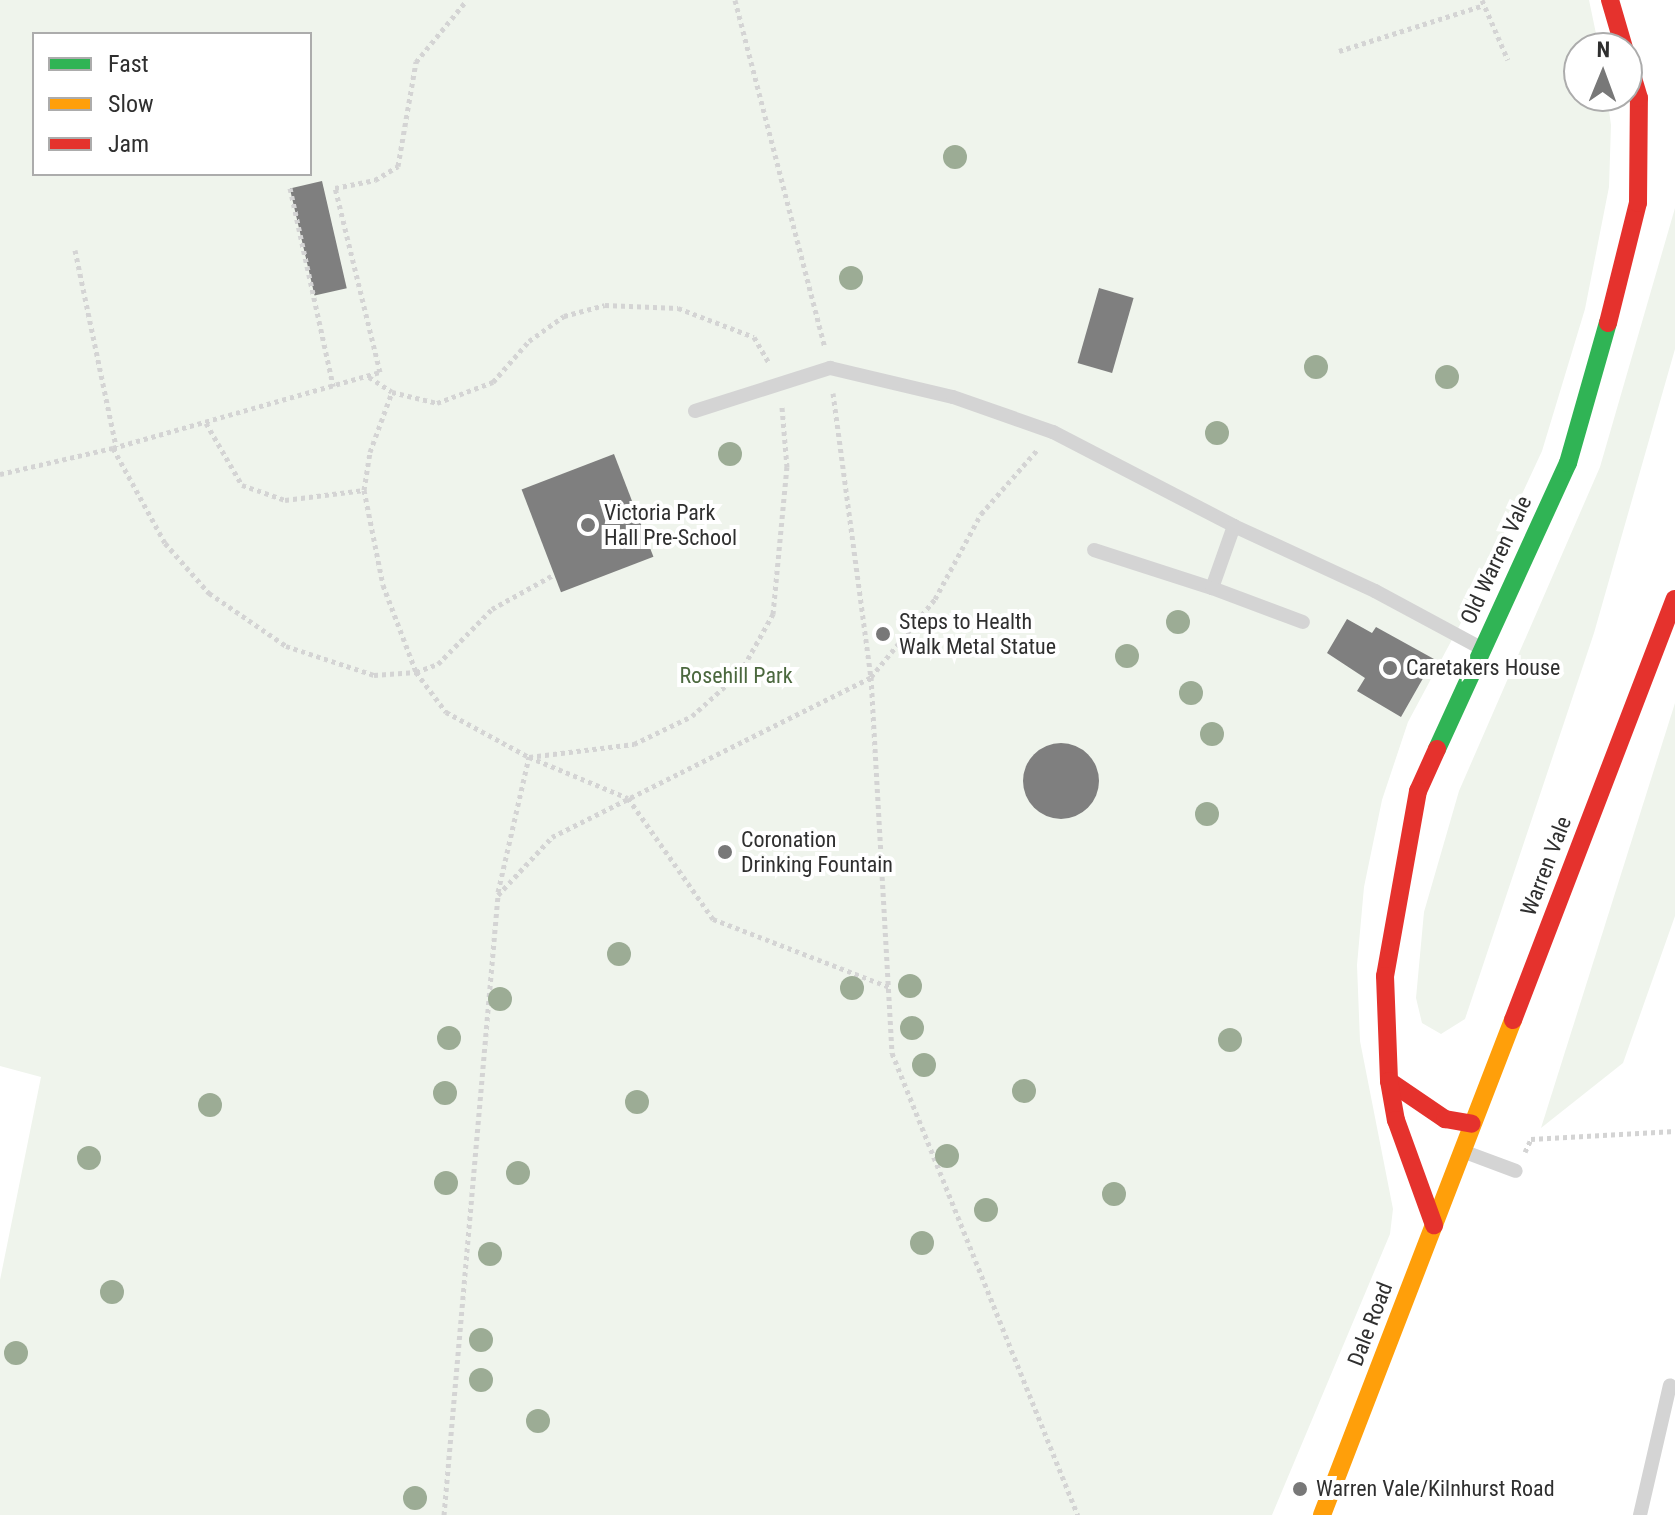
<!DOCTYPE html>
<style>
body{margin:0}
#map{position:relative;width:1675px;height:1515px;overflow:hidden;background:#fff;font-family:"Roboto Condensed",sans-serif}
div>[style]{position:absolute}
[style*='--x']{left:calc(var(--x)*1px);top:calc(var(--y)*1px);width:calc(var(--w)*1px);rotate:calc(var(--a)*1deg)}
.green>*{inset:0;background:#eff4ec}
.building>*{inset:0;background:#7f7f7f;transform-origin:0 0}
.round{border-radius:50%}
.path>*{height:5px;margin-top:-2.5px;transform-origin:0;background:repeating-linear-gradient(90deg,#d4d4d4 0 4px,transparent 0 8px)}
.lane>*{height:14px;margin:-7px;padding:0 7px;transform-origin:7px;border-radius:7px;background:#d4d4d4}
.fast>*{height:18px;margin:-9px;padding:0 9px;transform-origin:9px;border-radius:9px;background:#30b455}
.slow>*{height:18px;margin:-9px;padding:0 9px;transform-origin:9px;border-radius:9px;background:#ff9f0a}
.jam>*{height:18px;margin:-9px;padding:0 9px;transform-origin:9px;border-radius:9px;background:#e5322d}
.trees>*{width:24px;height:24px;margin:-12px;border-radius:50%;background:#9cac95}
.dots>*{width:22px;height:22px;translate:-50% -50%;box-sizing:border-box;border:4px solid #fff;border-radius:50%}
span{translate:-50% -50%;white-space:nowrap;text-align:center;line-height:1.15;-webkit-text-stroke:8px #fff;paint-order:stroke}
.poi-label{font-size:22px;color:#2f2f2f}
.left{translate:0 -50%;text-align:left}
.street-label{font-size:22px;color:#2f2f2f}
.park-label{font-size:22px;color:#4b683e}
.legend{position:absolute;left:32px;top:32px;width:280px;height:144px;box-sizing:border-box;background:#fff;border:2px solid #acacac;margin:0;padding:10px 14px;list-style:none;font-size:24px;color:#2f2f2f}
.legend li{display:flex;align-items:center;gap:16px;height:40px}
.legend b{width:40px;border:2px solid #acacac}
.north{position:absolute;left:1563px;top:32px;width:80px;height:80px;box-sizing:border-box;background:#fff;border:2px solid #acacac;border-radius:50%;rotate:1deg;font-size:22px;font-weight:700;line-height:32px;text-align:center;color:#2f2f2f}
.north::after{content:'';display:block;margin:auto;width:28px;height:36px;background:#787878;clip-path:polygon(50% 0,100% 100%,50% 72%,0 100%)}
</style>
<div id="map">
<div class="green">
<div style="clip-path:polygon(evenodd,0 0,1589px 0,1599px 48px,1579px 48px,1579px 96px,1607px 96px,1611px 125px,1609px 187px,1585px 309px,1542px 451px,1471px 604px,1408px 722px,1382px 800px,1364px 887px,1357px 965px,1360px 1041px,1393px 1209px,1390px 1234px,1272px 1515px,0 1515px,0 1280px,41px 1077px,0 1066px,0 0,34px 34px,310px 34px,310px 174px,34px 174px,34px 34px)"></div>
<div style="clip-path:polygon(1675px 208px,1675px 349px,1594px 633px,1465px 1019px,1441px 1034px,1422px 1023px,1416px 998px,1424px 912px,1459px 791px,1600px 467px)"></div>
<div style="clip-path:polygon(1675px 703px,1675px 916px,1623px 1063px,1541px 1128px)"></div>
</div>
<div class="building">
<div style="left:322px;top:181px;width:110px;height:33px;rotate:77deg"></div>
<div style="left:1099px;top:288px;width:36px;height:78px;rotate:16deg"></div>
<div style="left:614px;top:454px;width:110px;height:99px;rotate:69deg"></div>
<div style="clip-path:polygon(1347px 619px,1372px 633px,1376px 627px,1434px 659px,1401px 717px,1357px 691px,1365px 678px,1327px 653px)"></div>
<div class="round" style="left:1023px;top:743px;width:76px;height:76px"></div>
</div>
<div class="path">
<div style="--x:735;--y:0;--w:359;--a:75.5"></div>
<div style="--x:1482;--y:0;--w:65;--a:66.6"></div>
<div style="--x:1339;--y:51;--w:152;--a:-17.6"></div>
<div style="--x:290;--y:188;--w:203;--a:77.7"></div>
<div style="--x:75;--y:250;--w:201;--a:78.2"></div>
<div style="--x:369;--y:377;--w:27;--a:33"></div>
<div style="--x:392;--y:392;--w:46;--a:13.7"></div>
<div style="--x:437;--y:403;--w:60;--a:-20.6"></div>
<div style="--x:493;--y:382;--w:55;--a:-48.7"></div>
<div style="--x:529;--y:341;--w:43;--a:-35.5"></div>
<div style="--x:564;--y:316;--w:42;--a:-15"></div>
<div style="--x:605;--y:305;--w:73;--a:2.4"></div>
<div style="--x:678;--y:308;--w:81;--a:20.9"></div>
<div style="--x:754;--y:337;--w:30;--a:60"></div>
<div style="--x:833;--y:393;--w:287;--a:82.4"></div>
<div style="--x:871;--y:677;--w:377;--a:86.8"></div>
<div style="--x:892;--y:1053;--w:498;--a:68.1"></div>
<div style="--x:206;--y:423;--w:72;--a:59.9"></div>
<div style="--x:242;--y:485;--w:46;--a:19.2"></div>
<div style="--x:285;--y:500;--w:80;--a:-7.2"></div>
<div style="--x:364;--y:490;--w:97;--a:78.7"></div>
<div style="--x:383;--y:585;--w:93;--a:69.2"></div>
<div style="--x:416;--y:672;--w:23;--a:-20"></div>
<div style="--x:438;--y:664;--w:77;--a:-45.5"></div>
<div style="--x:492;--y:609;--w:70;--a:-29.1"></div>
<div style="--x:113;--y:448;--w:108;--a:61.3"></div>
<div style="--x:165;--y:543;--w:67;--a:48.7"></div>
<div style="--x:209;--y:593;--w:93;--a:34.5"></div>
<div style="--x:286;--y:646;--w:93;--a:18.2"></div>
<div style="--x:374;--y:675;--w:42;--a:-4.1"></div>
<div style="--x:416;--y:672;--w:50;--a:53.1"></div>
<div style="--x:446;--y:712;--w:94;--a:28.5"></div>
<div style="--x:529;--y:757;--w:107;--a:22.5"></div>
<div style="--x:628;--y:798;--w:148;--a:54.9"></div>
<div style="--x:713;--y:919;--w:189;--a:21.1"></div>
<div style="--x:0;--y:474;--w:116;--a:-13"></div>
<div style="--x:113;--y:448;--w:278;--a:-15.9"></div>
<div style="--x:380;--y:372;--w:189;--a:-103.7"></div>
<div style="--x:335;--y:188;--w:41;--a:-11.3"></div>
<div style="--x:375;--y:180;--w:27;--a:-31"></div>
<div style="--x:398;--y:166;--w:106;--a:-80.2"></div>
<div style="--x:416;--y:62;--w:80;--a:-50.6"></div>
<div style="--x:364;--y:490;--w:38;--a:-81"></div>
<div style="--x:370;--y:452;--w:64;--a:-69.9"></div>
<div style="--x:498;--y:892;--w:139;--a:-77.1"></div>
<div style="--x:529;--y:757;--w:106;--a:-7.1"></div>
<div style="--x:634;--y:744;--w:64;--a:-25.8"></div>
<div style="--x:692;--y:716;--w:64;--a:-41.9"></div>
<div style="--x:740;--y:673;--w:68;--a:-60.8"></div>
<div style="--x:773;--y:614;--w:148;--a:-84.6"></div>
<div style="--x:787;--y:467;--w:60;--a:-94.8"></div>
<div style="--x:1525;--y:1152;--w:14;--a:-65"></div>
<div style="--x:1531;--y:1139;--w:144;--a:-3.2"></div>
<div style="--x:444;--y:1515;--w:622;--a:-85.02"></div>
<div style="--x:498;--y:895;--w:79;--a:-47"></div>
<div style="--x:552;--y:837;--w:357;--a:-26.6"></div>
<div style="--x:871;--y:677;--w:101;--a:-50.6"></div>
<div style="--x:935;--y:599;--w:97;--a:-61.6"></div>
<div style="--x:981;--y:514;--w:86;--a:-48.8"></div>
</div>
<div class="lane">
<div style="--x:695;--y:411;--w:142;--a:-17.7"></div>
<div style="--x:830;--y:368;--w:126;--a:13.3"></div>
<div style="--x:953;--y:397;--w:106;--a:19.3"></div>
<div style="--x:1053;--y:432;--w:204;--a:27.4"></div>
<div style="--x:1094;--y:550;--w:124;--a:17.9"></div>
<div style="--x:1212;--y:588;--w:66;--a:-70.5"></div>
<div style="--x:1234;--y:526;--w:155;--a:24.7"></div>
<div style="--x:1375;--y:591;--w:120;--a:28.3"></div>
<div style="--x:1212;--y:588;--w:97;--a:20.5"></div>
<div style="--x:1465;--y:1152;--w:54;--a:20.4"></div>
<div style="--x:1640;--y:1515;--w:133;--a:-77"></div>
</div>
<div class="fast">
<div style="--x:1437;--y:749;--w:315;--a:-65.4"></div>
<div style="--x:1568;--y:463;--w:146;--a:-74.1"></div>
</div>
<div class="slow">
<div style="--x:1322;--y:1515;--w:531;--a:-68.9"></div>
</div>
<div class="jam">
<div style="--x:1610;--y:0;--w:50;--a:73.7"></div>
<div style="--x:1608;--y:323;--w:124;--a:-76"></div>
<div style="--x:1638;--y:203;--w:105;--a:-89.5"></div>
<div style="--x:1639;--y:98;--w:42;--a:-106.7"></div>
<div style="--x:1437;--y:749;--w:46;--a:114.3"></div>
<div style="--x:1418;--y:791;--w:188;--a:100.1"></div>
<div style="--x:1385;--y:976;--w:105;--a:87.8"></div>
<div style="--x:1389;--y:1081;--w:68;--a:34.2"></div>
<div style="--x:1445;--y:1119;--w:27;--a:10"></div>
<div style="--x:1513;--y:1020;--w:451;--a:-69"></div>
<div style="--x:1389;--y:1081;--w:40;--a:80"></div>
<div style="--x:1396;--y:1120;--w:112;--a:70.1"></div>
</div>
<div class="trees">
<div style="left:955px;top:157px"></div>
<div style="left:851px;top:278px"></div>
<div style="left:1316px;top:367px"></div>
<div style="left:1447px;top:377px"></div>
<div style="left:1217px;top:433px"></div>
<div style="left:730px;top:454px"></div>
<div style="left:1178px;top:622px"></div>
<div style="left:1127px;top:656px"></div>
<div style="left:1191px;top:693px"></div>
<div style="left:1212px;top:734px"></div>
<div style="left:1207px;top:814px"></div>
<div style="left:619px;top:954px"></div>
<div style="left:910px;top:986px"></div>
<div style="left:852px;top:988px"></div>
<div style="left:500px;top:999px"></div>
<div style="left:912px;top:1028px"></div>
<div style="left:449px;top:1038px"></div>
<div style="left:1230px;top:1040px"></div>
<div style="left:924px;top:1065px"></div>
<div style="left:1024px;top:1091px"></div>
<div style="left:445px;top:1093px"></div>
<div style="left:637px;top:1102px"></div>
<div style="left:210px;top:1105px"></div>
<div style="left:947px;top:1156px"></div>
<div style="left:89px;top:1158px"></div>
<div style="left:518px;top:1173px"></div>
<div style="left:446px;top:1183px"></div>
<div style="left:1114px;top:1194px"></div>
<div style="left:986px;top:1210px"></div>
<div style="left:922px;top:1243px"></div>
<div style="left:490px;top:1254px"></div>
<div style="left:112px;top:1292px"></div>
<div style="left:481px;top:1340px"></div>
<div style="left:16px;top:1353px"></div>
<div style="left:481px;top:1380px"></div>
<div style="left:538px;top:1421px"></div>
<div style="left:415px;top:1498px"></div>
</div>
<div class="dots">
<div style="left:588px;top:525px;background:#787878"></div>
<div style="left:883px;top:634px;background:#787878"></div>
<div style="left:1390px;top:668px;background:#787878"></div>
<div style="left:725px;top:852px;background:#787878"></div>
<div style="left:1300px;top:1489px;background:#787878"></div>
</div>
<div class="poi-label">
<span class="left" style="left:604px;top:525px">Victoria Park<br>Hall Pre-School</span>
<span class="left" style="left:899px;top:634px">Steps to Health<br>Walk Metal Statue</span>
<span class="left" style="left:1406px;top:668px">Caretakers House</span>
<span class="left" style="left:741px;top:852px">Coronation<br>Drinking Fountain</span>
<span class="left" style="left:1316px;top:1489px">Warren Vale/Kilnhurst Road</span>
</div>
<div class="street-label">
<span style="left:1496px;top:560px;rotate:-65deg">Old Warren Vale</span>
<span style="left:1546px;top:866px;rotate:-69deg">Warren Vale</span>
<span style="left:1370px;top:1324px;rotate:-69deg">Dale Road</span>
</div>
<div class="park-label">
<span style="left:736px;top:676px">Rosehill Park</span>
</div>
<ul class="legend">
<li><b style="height:10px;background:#30b455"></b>Fast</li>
<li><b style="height:10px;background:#ff9f0a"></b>Slow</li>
<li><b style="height:10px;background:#e5322d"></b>Jam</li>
</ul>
<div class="north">N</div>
</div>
